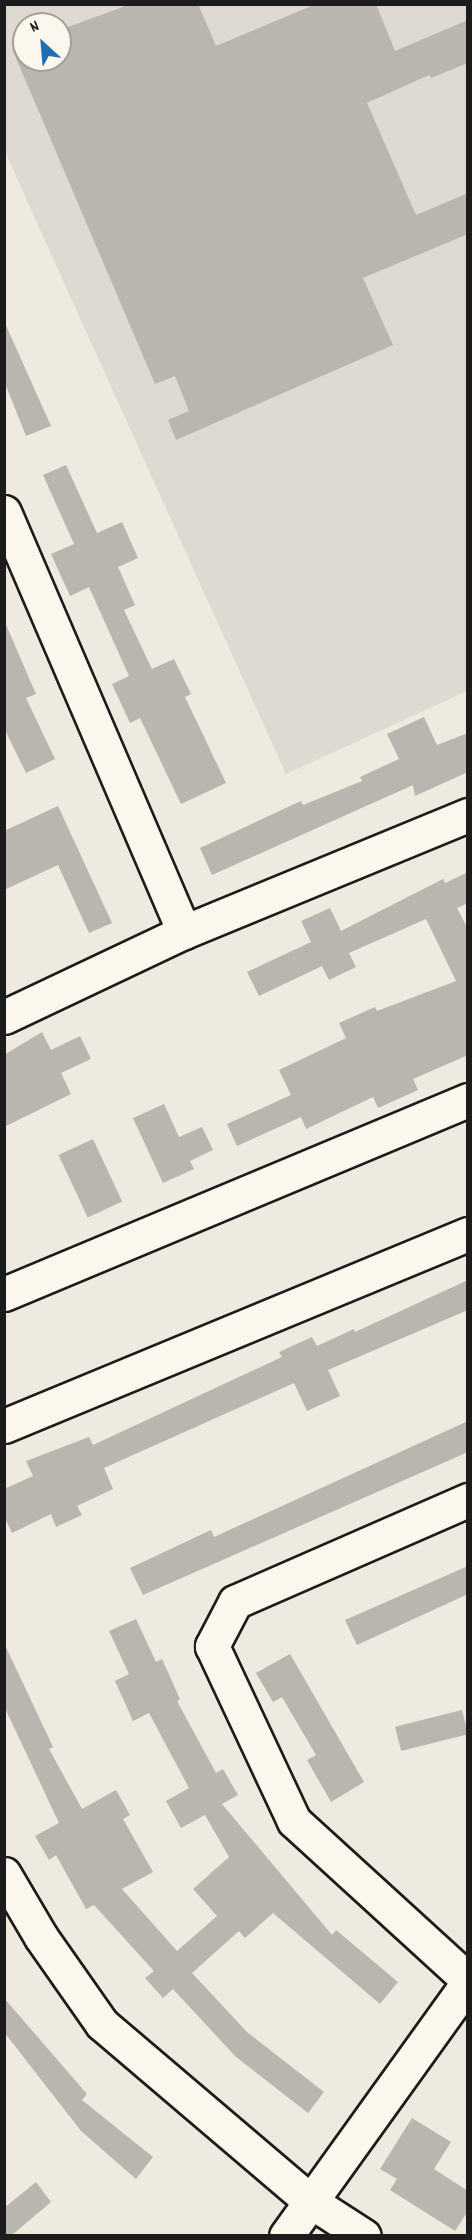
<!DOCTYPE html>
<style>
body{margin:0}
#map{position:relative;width:472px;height:2240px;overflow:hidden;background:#eeeadf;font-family:Dekko,sans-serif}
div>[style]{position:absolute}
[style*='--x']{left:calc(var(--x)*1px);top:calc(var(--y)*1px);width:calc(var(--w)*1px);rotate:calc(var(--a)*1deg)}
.built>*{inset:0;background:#dedad1}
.building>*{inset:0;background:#b9b6af;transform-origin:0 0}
.roads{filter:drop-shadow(2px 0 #1c1c1c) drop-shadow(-2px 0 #1c1c1c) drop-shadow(0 2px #1c1c1c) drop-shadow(0 -2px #1c1c1c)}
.minor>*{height:33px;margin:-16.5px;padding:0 16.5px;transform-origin:16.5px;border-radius:16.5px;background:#fbf7ec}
span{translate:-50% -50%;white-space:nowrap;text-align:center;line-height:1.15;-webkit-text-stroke:4.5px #fbf7ec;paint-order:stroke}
.frame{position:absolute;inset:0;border:6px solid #1c1c1c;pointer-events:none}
.north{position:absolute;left:12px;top:12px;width:60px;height:60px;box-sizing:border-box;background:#fbf7ec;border:2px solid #a29f99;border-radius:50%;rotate:334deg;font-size:16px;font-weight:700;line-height:24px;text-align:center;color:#1c1c1c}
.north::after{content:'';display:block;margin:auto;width:21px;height:27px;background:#1f6fb2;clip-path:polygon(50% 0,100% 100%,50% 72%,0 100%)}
</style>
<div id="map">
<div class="built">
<div style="clip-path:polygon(evenodd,4px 5px,467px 5px,467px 691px,286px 774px,5px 152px,4px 5px,24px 24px,60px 24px,60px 60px,24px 60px,24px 24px)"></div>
</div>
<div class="building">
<div style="clip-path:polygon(131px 4px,198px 4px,216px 46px,316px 4px,376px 4px,395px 51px,468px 20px,468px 63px,431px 78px,429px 75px,367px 103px,416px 215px,468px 193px,468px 234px,363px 278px,393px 345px,176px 440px,168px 420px,189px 411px,175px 376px,155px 384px,13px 51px,24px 46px,24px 60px,60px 60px,60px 30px)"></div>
<div style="clip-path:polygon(4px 321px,51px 426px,26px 436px,4px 381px)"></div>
<div style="clip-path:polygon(66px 465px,97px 533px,122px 522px,138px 558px,118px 567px,135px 605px,124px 610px,152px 669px,174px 659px,191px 694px,185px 697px,226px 783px,181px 804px,140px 718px,130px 723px,112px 684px,129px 676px,89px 587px,70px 596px,51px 554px,74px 544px,43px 475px)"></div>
<div style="clip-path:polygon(4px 620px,36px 694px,26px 698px,55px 759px,26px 773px,4px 728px)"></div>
<div style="clip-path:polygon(424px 717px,437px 745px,468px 733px,468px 772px,415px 796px,413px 785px,212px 875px,200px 848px,301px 801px,303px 805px,362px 781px,360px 777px,399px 759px,387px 734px)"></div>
<div style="clip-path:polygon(58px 806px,112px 923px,89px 933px,58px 865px,4px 890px,4px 831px)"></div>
<div style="clip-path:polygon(468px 872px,468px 903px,457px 908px,468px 929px,468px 1055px,413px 1079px,418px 1090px,378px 1108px,373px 1097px,306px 1129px,301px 1117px,237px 1146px,227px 1124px,291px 1095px,279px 1070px,346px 1038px,339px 1023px,375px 1007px,377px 1011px,456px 981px,426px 919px,349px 953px,356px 967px,329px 980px,322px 966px,259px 996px,247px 972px,311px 942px,301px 921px,330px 908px,341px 931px,443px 879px,445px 883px)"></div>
<div style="clip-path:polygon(42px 1032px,51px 1050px,80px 1036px,91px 1059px,61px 1073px,71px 1094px,4px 1127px,4px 1055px)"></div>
<div style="clip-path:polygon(164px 1104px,179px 1137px,202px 1127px,213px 1150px,190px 1161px,194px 1169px,163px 1183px,133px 1118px)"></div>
<div style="left:93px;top:1139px;width:69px;height:38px;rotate:65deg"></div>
<div style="clip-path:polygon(468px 1280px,468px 1310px,328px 1370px,340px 1396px,307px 1411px,294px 1383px,104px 1468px,113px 1489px,77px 1506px,82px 1515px,56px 1527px,51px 1514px,12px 1533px,4px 1516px,4px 1489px,33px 1476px,26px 1461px,89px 1437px,93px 1445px,282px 1357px,279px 1352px,312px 1337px,317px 1346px,354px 1329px,355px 1332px)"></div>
<div style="clip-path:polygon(468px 1421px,468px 1452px,143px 1595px,130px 1568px,211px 1530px,214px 1537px)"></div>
<div style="clip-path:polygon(468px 1566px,468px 1594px,357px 1645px,345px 1620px)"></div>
<div style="clip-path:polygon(136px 1619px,156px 1662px,162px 1659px,180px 1699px,177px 1701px,216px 1773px,223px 1769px,238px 1795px,222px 1804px,332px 1935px,336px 1930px,398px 1982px,380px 2004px,273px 1913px,245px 1938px,239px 1931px,192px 1973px,247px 2032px,324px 2092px,308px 2113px,236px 2057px,173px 1989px,163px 1998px,145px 1978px,154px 1971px,94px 1905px,86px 1909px,56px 1855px,49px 1860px,35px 1836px,59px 1823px,4px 1706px,4px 1643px,53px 1747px,49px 1749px,82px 1809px,116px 1790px,130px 1815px,123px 1819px,153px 1872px,122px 1889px,177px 1951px,217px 1916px,193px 1889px,229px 1857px,205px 1815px,181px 1828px,166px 1801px,189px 1788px,149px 1713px,133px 1721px,115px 1681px,129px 1674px,109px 1631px)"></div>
<div style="clip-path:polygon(290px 1654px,364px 1782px,331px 1802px,307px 1760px,316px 1755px,282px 1697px,273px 1702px,256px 1673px)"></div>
<div style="left:462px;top:1710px;width:25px;height:69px;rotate:76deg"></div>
<div style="clip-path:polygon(4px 1998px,87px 2094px,82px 2100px,153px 2157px,136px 2179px,81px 2131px,4px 2032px)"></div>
<div style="clip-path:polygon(412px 2118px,451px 2142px,434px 2169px,468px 2191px,468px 2211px,455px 2231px,390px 2190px,397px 2179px,380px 2169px)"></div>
<div style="clip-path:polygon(36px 2182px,51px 2202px,12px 2235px,4px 2235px,4px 2208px)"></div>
</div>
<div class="roads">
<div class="minor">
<div style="--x:4;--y:512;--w:457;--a:66.8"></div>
<div style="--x:4;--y:1017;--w:199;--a:-25.3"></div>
<div style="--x:184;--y:932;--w:307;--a:-22.4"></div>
<div style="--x:4;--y:1294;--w:503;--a:-22.69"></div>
<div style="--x:4;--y:1426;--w:502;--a:-22.48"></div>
<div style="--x:468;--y:1500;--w:254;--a:156.4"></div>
<div style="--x:235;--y:1602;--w:50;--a:117.6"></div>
<div style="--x:212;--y:1646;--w:193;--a:64.9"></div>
<div style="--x:294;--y:1821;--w:236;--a:42.4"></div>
<div style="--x:4;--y:1874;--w:73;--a:59.6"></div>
<div style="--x:41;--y:1937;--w:106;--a:55"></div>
<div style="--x:102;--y:2024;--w:273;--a:40.4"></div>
<div style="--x:310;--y:2201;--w:64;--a:32.9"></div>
<div style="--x:286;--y:2236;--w:312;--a:-54.3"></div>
</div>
</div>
<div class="frame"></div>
<div class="north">N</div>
</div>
